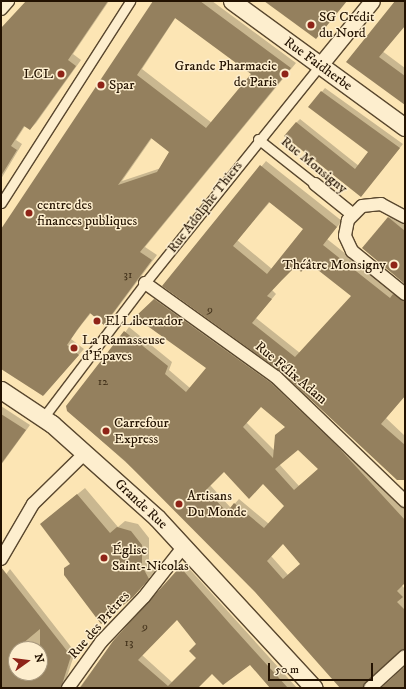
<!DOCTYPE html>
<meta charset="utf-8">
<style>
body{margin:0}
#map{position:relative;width:406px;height:689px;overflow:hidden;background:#fce5b4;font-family:"IM FELL DW Pica",serif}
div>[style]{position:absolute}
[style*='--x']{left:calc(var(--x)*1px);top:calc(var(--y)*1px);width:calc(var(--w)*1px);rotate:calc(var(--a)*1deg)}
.shadow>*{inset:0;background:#0003}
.building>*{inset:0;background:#94805e}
.roads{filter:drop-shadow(1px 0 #59472e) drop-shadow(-1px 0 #59472e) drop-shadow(0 1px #59472e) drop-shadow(0 -1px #59472e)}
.pedestrian>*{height:9px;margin:-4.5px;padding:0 4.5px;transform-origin:4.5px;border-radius:4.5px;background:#fdeece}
.minor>*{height:12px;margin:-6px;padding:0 6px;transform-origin:6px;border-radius:6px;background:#fdeece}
.tertiary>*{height:15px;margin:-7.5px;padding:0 7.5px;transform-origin:7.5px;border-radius:7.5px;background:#fdeece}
.secondary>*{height:17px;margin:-8.5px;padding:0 8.5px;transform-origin:8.5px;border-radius:8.5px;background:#fdeece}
.dots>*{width:11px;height:11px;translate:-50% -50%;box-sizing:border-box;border:2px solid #fdeece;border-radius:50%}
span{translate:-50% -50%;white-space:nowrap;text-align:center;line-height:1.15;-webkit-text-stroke:3px #fdeece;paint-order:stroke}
.number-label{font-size:12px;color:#3f2e18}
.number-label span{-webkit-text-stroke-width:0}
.poi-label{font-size:14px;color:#231201}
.left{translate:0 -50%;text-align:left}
.right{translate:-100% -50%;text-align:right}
.street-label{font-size:14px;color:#231201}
.frame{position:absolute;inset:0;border:2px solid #231201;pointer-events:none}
.north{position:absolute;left:8px;top:641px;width:40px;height:40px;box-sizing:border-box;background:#fdeece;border:1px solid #a6967c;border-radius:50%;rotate:76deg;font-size:11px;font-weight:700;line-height:16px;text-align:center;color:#231201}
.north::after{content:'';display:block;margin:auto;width:14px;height:18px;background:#8f2418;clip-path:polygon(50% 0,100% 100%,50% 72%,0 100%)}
.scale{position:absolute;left:268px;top:663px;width:105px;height:18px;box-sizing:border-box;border:2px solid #231201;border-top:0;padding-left:5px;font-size:12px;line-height:14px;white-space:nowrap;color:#231201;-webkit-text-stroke:3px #fdeece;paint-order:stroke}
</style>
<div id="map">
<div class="shadow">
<div style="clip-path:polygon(27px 1px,109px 1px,73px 54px,81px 60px,36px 123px,30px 129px,25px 126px,16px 140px,22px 144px,1px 179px,1px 30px)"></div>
<div style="clip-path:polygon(evenodd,154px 1px,212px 1px,296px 63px,145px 247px,157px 255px,110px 318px,104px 324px,91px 313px,82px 324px,71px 339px,84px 349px,44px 395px,1px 367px,1px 232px,154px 1px,176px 17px,252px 73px,212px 123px,142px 69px,176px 17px,154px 1px,152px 138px,171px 152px,161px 168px,122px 181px,152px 138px)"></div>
<div style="clip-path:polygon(366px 39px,405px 68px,405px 82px,395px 97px)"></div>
<div style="clip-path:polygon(325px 88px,403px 144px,364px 192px,296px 123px,300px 119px,359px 166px,370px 152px,309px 107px)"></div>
<div style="clip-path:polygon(evenodd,266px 161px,342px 221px,327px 239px,395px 293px,405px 293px,405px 396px,386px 418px,405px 436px,405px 479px,281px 370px,163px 286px,266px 161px,270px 202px,304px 229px,272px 269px,237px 240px,270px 202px,266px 161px,309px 262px,352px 296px,300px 353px,256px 318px,276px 294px,272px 290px,296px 265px,309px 262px)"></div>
<div style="clip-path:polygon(393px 213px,405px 222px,405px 284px,364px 248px)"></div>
<div style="clip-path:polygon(evenodd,159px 295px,275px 379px,405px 509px,405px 567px,362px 539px,405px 589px,405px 650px,400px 649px,369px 688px,341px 688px,256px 592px,139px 474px,68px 411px,129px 327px,172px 362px,169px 370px,190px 388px,207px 368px,137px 316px,159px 295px,261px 406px,286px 427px,275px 451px,246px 422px,261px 406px,159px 295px,298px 449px,319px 468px,299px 486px,279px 464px,298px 449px,159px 295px,224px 471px,263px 483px,285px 506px,269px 524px,239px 499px,231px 508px,210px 485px,224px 471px,159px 295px,283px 543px,301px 564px,288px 575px,271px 556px,283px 543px)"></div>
<div style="clip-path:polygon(1px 406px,30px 425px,1px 465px)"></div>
<div style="clip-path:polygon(85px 488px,118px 527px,125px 521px,138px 524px,149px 538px,149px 559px,155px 571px,133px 597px,71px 563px,41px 524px)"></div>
<div style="clip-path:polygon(evenodd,185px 564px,297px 688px,271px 688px,250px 664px,212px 673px,196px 688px,79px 688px,114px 641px,185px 564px,177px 619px,198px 644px,198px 658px,173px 683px,142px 655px,177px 619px)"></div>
<div style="clip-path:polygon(evenodd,10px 569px,75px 652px,65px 683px,69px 688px,1px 688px,1px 581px,10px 569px,16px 649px,40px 649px,40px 673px,16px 673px,16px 649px)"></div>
</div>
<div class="building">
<div style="clip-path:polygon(26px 1px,108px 1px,68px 60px,76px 66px,30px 130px,24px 126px,11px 146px,17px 150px,1px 176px,1px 28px)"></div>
<div style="clip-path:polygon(evenodd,153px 1px,200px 1px,291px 68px,140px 252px,152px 260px,104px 325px,90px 313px,77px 330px,67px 345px,79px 355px,43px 396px,1px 369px,1px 229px,153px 1px,175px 18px,251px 74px,206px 128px,137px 75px,175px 18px,153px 1px,151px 138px,169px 152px,157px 172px,118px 185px,151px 138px)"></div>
<div style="clip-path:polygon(264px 1px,347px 1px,316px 39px)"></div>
<div style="clip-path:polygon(395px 1px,405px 1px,405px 26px,379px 57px,405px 76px,405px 105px,346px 62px)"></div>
<div style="clip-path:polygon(321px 91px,400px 148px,361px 197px,284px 136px,296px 122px,355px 169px,368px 152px,308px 107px)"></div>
<div style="clip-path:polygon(evenodd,260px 165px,337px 227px,323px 245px,390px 298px,393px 294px,405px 301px,405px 396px,381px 424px,405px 445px,405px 480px,397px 480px,280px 371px,162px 286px,260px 165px,269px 202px,303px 229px,267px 274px,233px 246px,269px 202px,260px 165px,309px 263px,351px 296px,295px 357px,252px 323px,272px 299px,267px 296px,282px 280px,296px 266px,301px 272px,309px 263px)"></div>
<div style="clip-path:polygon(388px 217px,405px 231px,405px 284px,362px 248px)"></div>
<div style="clip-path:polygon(evenodd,154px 299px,271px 383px,338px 447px,405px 520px,405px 583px,397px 591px,403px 597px,397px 602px,405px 610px,405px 649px,363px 688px,340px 688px,255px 592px,125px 461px,67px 411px,66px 406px,124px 331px,168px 366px,165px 374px,186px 392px,206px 368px,135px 317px,154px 299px,261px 407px,285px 427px,275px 435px,273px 458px,243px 427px,261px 407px,154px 299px,298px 450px,318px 469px,294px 490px,275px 469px,298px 450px,154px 299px,224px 472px,249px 499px,263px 484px,284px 506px,264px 528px,234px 503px,227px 512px,206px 490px,224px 472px,154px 299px,283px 544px,300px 564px,283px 579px,267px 561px,283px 544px)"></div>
<div style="clip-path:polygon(1px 414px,26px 430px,1px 464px)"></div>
<div style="clip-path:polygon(77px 494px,110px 533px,117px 527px,131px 531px,142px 545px,142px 566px,149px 579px,133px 597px,101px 624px,64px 575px,64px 568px,70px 564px,40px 524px)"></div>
<div style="clip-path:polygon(evenodd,1px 567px,71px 656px,61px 688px,1px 688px,1px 567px,40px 629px,40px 673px,16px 673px,16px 649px,40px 629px)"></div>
<div style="clip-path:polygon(evenodd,180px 567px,230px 624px,288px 688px,270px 688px,250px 665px,223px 685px,212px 674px,198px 688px,80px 688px,113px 641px,180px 567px,177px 620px,196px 644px,189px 651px,196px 658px,168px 686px,138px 660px,177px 620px)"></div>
<div style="clip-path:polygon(405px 666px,405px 688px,381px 688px)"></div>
</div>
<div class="roads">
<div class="pedestrian">
<div style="--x:258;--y:139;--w:73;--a:38.3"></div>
<div style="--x:1;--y:203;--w:240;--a:-57.4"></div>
<div style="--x:43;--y:418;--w:169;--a:-52.9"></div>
<div style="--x:145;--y:283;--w:280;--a:-51.2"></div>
</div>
<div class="minor">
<div style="--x:1;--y:9;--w:11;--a:-49"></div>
<div style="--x:315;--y:184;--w:48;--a:39"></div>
<div style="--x:405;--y:217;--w:27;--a:-152"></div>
<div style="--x:381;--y:204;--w:19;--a:174"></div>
<div style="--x:362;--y:206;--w:20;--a:135"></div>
<div style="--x:348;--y:220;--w:16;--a:101"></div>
<div style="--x:345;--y:236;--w:17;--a:65"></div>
<div style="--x:352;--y:251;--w:68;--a:39.1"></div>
<div style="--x:145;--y:283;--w:161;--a:35.7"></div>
<div style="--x:276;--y:377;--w:179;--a:43.9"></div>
<div style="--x:1;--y:559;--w:64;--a:-59.8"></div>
<div style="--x:33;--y:504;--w:73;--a:-44.4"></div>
<div style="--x:68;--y:688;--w:57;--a:-54.3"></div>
<div style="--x:101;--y:642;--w:62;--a:-46.3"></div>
<div style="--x:144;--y:597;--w:65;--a:-51.9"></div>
<div style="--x:370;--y:688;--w:47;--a:-42.4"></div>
</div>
<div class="tertiary">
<div style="--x:320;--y:65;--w:82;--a:-50.9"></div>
</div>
<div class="secondary">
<div style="--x:232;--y:1;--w:214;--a:36.1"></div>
<div style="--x:1;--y:390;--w:61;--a:33.7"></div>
<div style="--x:52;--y:424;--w:141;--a:41.8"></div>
<div style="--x:157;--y:518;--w:231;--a:47.3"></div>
</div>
</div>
<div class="dots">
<div style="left:311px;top:25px;background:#8f2418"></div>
<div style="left:61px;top:74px;background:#8f2418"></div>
<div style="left:285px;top:74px;background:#8f2418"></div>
<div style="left:101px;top:85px;background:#8f2418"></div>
<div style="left:29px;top:213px;background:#8f2418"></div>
<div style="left:394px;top:265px;background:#8f2418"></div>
<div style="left:97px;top:321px;background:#8f2418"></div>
<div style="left:74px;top:348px;background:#8f2418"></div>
<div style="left:106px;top:431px;background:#8f2418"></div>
<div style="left:179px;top:504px;background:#8f2418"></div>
<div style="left:104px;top:558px;background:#8f2418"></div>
</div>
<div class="number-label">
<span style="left:128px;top:275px">31</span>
<span style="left:210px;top:310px">9</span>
<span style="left:103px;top:382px">12</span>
<span style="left:145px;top:627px">9</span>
<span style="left:129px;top:643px">13</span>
</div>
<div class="poi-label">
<span class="left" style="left:319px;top:25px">SG Crédit<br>du Nord</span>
<span class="right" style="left:277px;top:74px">Grande Pharmacie<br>de Paris</span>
<span class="right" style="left:53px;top:74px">LCL</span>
<span class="left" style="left:109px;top:85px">Spar</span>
<span class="left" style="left:37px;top:213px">centre des<br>finances publiques</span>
<span class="right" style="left:386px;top:265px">Théâtre Monsigny</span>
<span class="left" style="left:105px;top:321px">El Libertador</span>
<span class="left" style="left:82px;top:348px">La Ramasseuse<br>d'Épaves</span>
<span class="left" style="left:114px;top:431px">Carrefour<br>Express</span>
<span class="left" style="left:187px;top:504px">Artisans<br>Du Monde</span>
<span class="left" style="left:112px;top:558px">Église<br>Saint-Nicolas</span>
</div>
<div class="street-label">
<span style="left:318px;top:64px;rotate:36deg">Rue Faidherbe</span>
<span style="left:314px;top:165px;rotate:39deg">Rue Monsigny</span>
<span style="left:205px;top:207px;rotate:-52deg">Rue Adolphe Thiers</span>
<span style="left:291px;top:373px;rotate:40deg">Rue Félix Adam</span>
<span style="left:141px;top:504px;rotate:43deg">Grande Rue</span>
<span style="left:99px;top:625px;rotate:-49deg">Rue des Prêtres</span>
</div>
<div class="frame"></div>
<div class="north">N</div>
<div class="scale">50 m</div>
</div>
